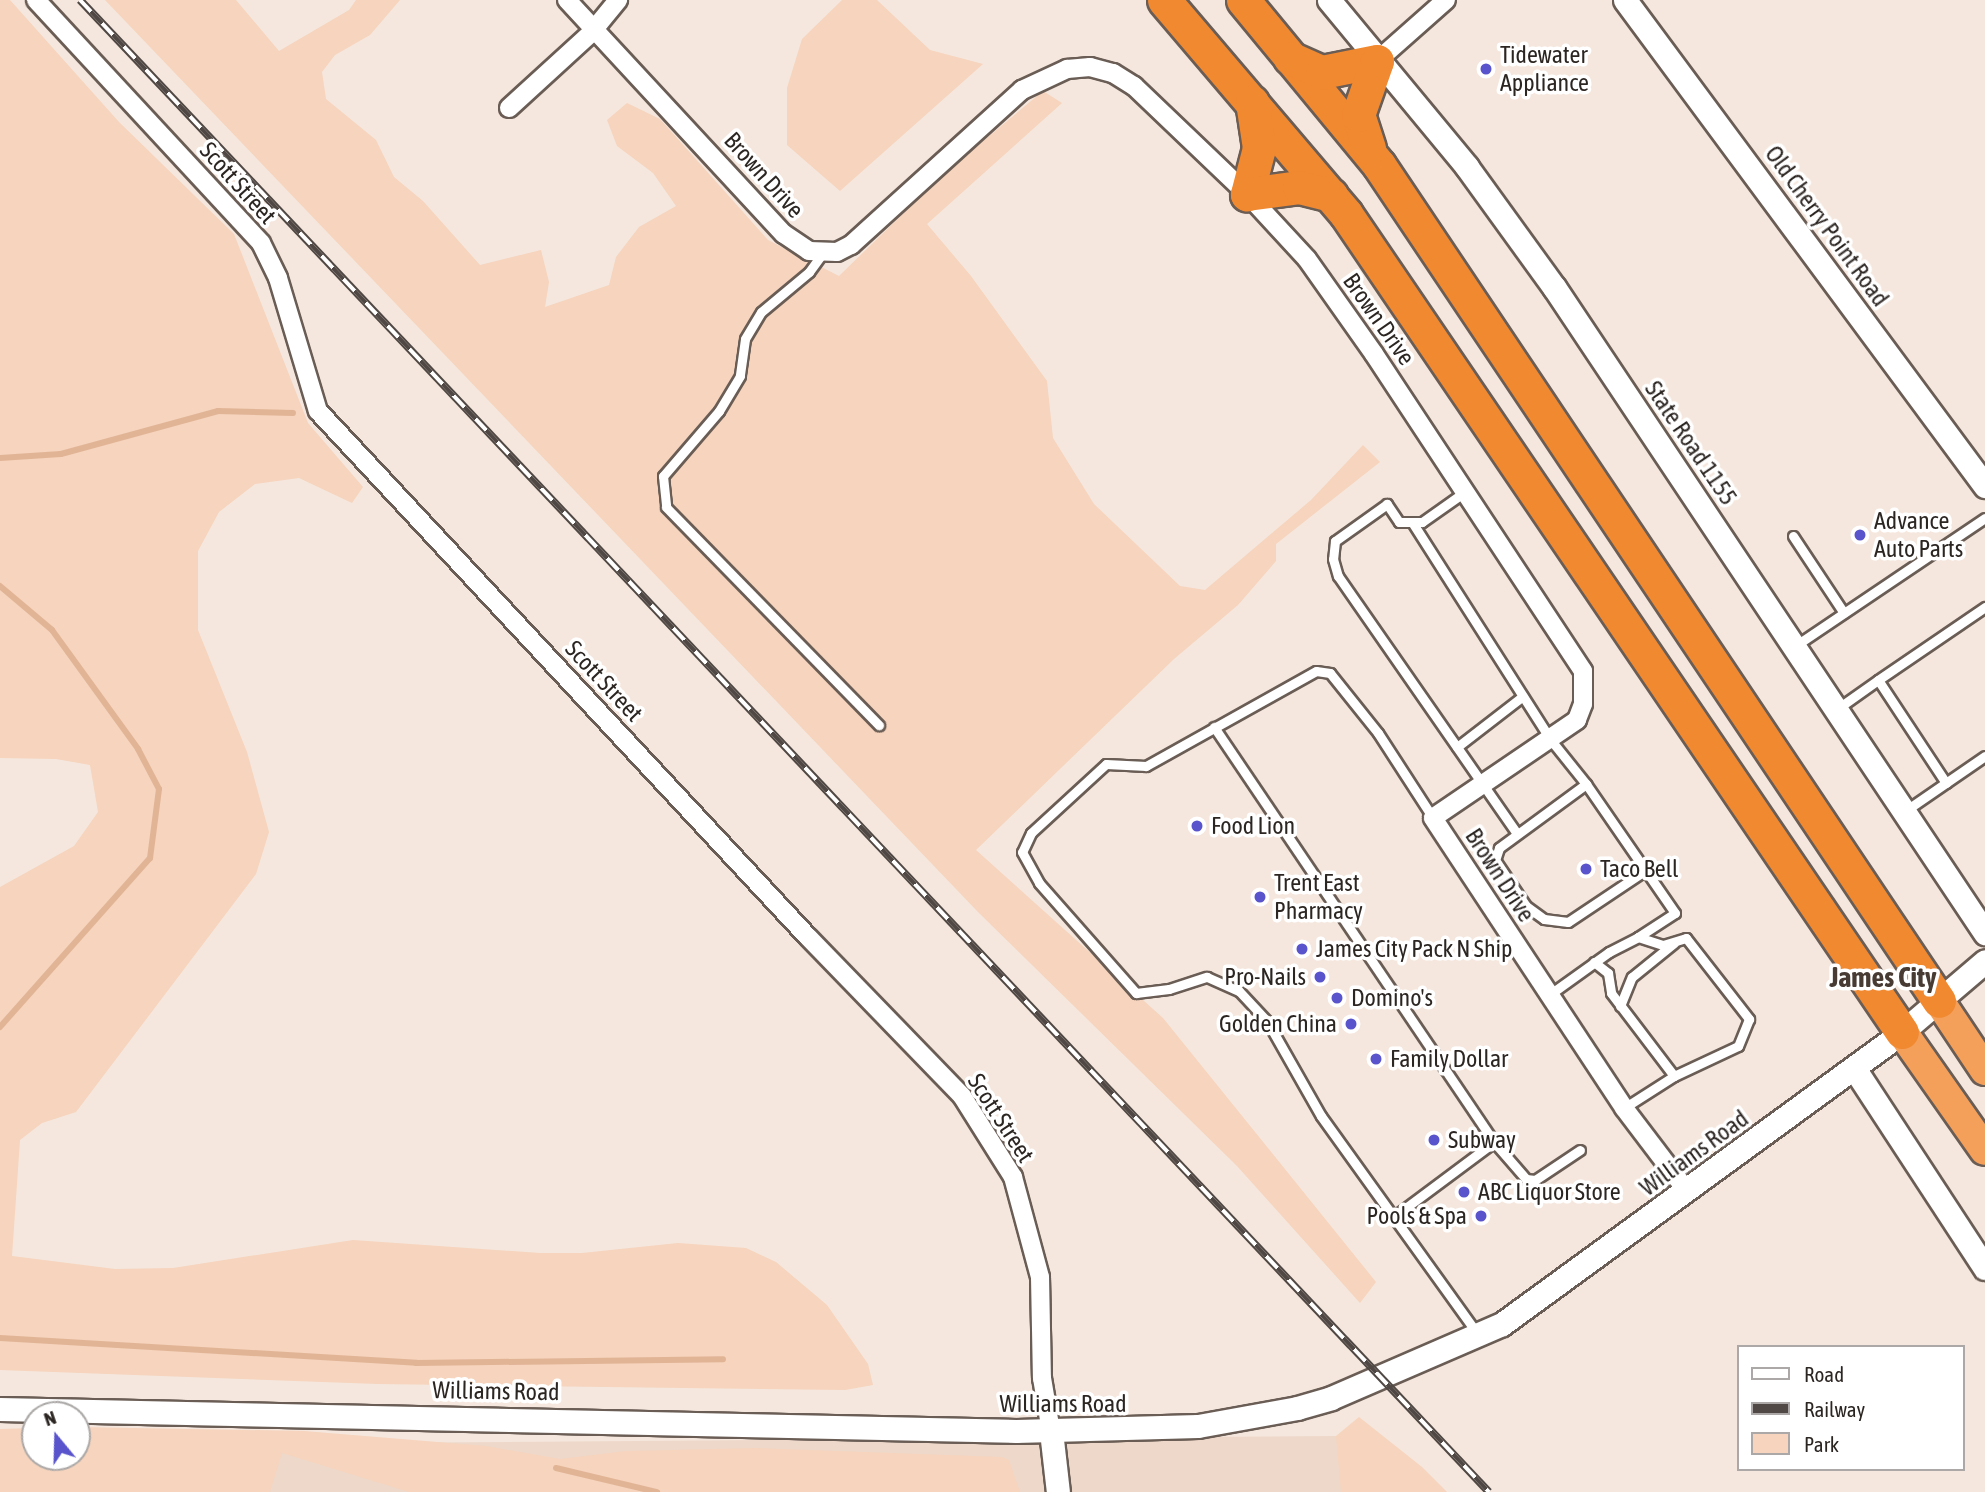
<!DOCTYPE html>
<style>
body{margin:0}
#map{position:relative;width:1985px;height:1492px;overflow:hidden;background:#f5e7dd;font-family:"Asap Condensed",sans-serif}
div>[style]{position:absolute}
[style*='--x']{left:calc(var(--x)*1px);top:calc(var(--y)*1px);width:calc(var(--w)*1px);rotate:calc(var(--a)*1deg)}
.built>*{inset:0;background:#eed8ca}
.green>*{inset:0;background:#f6d4bd}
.stream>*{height:6px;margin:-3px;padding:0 3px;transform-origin:3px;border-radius:3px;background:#e1b496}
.roads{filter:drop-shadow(2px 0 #6a5d55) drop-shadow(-2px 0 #6a5d55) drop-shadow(0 2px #6a5d55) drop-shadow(0 -2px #6a5d55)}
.service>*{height:9px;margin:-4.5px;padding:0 4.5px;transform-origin:4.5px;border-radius:4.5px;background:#fff}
.minor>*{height:18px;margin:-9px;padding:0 9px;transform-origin:9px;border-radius:9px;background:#fff}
.tertiary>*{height:23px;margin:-11.5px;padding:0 11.5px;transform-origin:11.5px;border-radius:11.5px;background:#fff}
.trunk>*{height:30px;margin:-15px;padding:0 15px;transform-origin:15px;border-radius:15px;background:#f4a05a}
.motorway>*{height:33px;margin:-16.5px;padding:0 16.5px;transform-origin:16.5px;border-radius:16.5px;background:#f18931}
.rail>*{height:8px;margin-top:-4px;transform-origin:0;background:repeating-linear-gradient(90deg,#fff 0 16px,#504844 0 32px);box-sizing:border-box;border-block:2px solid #504844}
.dots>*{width:19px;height:19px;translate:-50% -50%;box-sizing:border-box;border:4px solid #fff;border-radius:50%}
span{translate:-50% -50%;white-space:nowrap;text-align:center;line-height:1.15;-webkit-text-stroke:7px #fff;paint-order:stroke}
.poi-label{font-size:24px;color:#2c2623}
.left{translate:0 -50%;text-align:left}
.right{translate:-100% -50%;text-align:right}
.street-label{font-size:24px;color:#2c2623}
.quarter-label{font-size:28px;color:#473b34;font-weight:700}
.legend{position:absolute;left:1737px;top:1345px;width:228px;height:126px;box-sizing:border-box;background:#fff;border:2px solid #aba8a7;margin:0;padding:9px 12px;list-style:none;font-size:21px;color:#2c2623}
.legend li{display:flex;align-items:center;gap:14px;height:35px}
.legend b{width:35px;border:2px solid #aba8a7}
.north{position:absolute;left:21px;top:1401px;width:70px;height:70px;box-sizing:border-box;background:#fff;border:2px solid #aba8a7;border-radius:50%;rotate:341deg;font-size:19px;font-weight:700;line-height:28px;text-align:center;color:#2c2623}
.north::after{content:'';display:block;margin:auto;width:24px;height:32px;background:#5954cc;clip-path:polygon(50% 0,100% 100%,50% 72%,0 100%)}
</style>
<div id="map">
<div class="built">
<div style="clip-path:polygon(1336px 1436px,1389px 1492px,0 1492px,0 1445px,35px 1457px,77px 1457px,77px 1445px)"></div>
</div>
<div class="green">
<div style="clip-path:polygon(0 0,10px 0,119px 122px,234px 234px,308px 423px,363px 487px,352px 503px,299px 478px,255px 484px,219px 512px,198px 551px,198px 630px,247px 752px,269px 832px,256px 874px,76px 1112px,42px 1123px,20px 1140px,12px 1256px,115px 1269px,173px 1268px,353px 1240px,540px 1253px,582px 1253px,678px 1243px,746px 1248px,776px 1262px,827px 1305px,868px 1364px,873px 1385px,845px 1390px,378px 1384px,0 1370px,0 887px,74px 846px,98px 812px,90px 765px,56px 759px,0 758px)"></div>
<div style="clip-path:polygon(105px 0,236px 0,279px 51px,349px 10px,356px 0,400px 0,370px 35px,335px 55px,322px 72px,326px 99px,376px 140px,394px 177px,423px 201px,480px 265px,541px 250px,549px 282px,545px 307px,609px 285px,616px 257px,639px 227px,676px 206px,653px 173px,617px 146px,607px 120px,627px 103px,660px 119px,768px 240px,839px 276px,945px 173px,1043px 91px,1062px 103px,927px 224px,971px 276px,1047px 381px,1053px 438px,1094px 504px,1180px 586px,1205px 590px,1311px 500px,1363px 445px,1380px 462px,1276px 544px,1276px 561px,1238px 605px,1174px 659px,976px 850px,1163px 1018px,1376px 1282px,1360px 1303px,1237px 1166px,978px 912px)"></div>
<div style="clip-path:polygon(842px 0,877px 0,930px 50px,983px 64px,840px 191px,787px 145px,787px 88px,802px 39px)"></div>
<div style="clip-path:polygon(1359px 1417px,1422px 1467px,1447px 1492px,1341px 1492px,1336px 1436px)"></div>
<div style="clip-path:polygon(77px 1427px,304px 1431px,486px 1446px,560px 1459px,626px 1451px,757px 1448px,1002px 1457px,1009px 1460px,1020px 1492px,409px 1492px,282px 1453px,270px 1492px,0 1492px,0 1429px,35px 1428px,35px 1457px,77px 1457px)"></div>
</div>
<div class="stream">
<div style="--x:0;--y:458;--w:61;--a:-3.8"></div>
<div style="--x:61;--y:454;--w:163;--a:-15.3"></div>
<div style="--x:218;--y:411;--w:75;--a:1.5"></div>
<div style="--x:0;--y:586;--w:68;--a:40.2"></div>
<div style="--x:52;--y:630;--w:147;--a:54.1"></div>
<div style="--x:138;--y:749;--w:45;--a:62.3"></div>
<div style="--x:159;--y:789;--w:70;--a:97.4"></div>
<div style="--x:150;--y:858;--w:226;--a:131.6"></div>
<div style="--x:0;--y:1338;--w:417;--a:3.4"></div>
<div style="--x:416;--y:1363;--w:307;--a:-0.7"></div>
<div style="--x:556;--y:1468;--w:104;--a:13.4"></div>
</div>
<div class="roads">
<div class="service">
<div style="--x:822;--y:254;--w:22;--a:126"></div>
<div style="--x:809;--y:272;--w:62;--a:140.2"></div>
<div style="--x:761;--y:312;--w:31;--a:121"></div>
<div style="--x:745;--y:339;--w:37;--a:98"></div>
<div style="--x:740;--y:376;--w:41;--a:121"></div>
<div style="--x:719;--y:411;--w:86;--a:130.7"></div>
<div style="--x:663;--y:476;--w:31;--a:84"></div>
<div style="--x:666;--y:507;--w:305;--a:45.7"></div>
<div style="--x:1466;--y:491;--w:54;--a:144.8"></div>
<div style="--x:1422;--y:522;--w:23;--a:180"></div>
<div style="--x:1399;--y:522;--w:22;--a:-124"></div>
<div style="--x:1387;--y:504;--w:64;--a:144.6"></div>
<div style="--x:1335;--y:541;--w:18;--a:96"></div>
<div style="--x:1333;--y:559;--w:18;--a:74"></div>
<div style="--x:1338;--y:576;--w:314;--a:55.2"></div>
<div style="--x:1412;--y:522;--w:257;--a:57.5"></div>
<div style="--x:1550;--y:739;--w:58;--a:51.3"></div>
<div style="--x:1793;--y:536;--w:92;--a:56.5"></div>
<div style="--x:1795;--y:646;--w:229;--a:-34"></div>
<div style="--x:1837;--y:709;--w:50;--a:-35.3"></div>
<div style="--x:1214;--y:727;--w:501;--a:55.99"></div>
<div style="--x:1457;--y:747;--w:83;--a:-37.7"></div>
<div style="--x:1946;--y:783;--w:123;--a:-123.4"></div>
<div style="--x:1878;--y:680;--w:130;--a:-34.3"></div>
<div style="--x:1905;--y:811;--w:97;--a:-34.5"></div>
<div style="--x:1433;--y:818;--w:101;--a:-122.9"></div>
<div style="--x:1378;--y:733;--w:77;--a:-128.7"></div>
<div style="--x:1330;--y:673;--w:14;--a:-172"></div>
<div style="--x:1316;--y:671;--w:195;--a:150.8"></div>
<div style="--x:1146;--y:766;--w:40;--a:-177.1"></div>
<div style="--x:1106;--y:764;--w:102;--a:137.4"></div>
<div style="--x:1031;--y:833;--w:21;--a:115"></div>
<div style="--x:1022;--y:852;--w:35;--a:61"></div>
<div style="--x:1039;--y:883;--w:147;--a:48.6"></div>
<div style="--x:1136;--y:993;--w:33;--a:-7"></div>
<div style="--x:1169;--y:989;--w:40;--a:-18"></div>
<div style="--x:1207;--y:977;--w:35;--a:24"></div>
<div style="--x:1239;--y:991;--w:41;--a:47"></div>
<div style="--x:1267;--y:1021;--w:109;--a:60.4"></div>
<div style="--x:1321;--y:1116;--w:267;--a:54.3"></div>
<div style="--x:1638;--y:937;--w:44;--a:-33"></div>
<div style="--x:1675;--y:913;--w:157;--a:-124.6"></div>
<div style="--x:1586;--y:784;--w:108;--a:143.7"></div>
<div style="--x:1499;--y:848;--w:13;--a:108"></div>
<div style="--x:1495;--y:860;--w:55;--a:56"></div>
<div style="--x:1526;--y:906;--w:22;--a:36"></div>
<div style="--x:1544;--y:919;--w:24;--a:7"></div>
<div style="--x:1568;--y:922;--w:94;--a:-33.7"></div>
<div style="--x:1594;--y:962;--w:18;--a:38"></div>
<div style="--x:1608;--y:973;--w:20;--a:81"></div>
<div style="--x:1611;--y:993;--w:104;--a:52.8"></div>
<div style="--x:1549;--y:995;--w:74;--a:-35.6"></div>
<div style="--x:1609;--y:952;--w:33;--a:-27"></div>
<div style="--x:1638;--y:937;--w:26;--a:18"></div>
<div style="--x:1663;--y:945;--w:24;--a:-17"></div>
<div style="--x:1686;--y:938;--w:103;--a:52.1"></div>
<div style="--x:1749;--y:1019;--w:29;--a:112"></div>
<div style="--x:1738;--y:1046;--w:71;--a:154.9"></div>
<div style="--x:1674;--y:1076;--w:59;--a:147.4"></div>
<div style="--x:1620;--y:1006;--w:31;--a:-68"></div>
<div style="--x:1632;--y:977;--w:54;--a:-39"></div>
<div style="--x:1392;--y:1218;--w:127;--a:-36.7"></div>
<div style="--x:1494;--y:1142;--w:49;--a:49.1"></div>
<div style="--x:1526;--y:1179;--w:9;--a:6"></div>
<div style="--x:1535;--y:1180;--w:54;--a:-33.7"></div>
</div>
<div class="minor">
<div style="--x:36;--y:0;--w:331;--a:47.2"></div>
<div style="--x:261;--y:243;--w:39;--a:64"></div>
<div style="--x:278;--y:278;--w:139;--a:73.3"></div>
<div style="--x:318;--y:411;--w:720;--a:47.03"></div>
<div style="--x:809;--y:938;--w:220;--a:45.9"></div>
<div style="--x:962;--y:1096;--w:96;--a:57.8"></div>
<div style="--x:1013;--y:1177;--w:104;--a:74.9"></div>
<div style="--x:1040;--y:1277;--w:101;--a:88.9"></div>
<div style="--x:1042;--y:1378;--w:54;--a:80.4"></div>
<div style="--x:567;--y:0;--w:319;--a:47.2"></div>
<div style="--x:784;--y:234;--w:30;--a:34"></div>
<div style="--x:809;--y:251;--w:28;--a:2"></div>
<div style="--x:837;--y:252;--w:16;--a:-27"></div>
<div style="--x:851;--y:245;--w:231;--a:-42.2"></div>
<div style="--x:1022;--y:90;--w:50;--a:-25"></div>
<div style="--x:1067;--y:69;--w:23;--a:-5"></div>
<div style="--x:1090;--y:67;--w:24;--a:15"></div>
<div style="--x:1113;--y:73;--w:25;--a:32"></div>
<div style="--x:1134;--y:86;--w:156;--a:43.7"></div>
<div style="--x:1247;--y:194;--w:88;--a:47.3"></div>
<div style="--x:1307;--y:259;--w:116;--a:54.8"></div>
<div style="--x:1374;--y:354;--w:380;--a:56.6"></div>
<div style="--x:1583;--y:671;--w:33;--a:90"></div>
<div style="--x:1583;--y:704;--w:17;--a:111"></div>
<div style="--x:1577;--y:720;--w:174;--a:145.8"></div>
<div style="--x:1433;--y:818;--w:347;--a:56.6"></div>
<div style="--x:1624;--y:1108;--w:104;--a:52.8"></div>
<div style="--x:1377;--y:61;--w:92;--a:-41.5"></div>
<div style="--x:509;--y:108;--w:111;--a:-42.4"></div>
<div style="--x:591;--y:33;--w:43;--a:-50.7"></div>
</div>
<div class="tertiary">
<div style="--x:1329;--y:0;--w:217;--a:50.4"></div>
<div style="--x:1467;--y:167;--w:148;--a:54.1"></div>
<div style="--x:1554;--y:287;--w:777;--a:56.29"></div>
<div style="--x:1625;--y:0;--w:605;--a:53.47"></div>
<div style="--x:1854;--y:1068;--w:239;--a:56.8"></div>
<div style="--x:0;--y:1409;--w:1016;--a:1.24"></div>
<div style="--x:1016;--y:1431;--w:182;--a:-1.6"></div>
<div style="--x:1198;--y:1426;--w:101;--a:-10.3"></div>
<div style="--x:1297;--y:1408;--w:35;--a:-16"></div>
<div style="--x:1331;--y:1398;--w:186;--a:-23.4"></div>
<div style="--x:1502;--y:1324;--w:495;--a:-36.1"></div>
<div style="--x:1902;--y:1032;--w:109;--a:-40.5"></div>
<div style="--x:1051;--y:1431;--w:61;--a:83.5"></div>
</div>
<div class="trunk">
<div style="--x:1939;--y:1001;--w:83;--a:56.3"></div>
<div style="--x:1902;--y:1032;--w:144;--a:54.9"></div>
</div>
<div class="motorway">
<div style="--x:1164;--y:0;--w:281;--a:49.6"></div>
<div style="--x:1346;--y:214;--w:989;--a:55.8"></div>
<div style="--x:1243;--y:0;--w:214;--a:50.5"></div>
<div style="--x:1379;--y:165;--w:1006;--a:56.18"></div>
<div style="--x:1290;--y:58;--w:35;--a:24"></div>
<div style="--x:1322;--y:72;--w:56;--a:-11.3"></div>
<div style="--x:1252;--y:102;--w:47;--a:81.3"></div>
<div style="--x:1259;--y:148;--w:48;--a:104.6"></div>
<div style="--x:1247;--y:194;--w:52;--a:-7.7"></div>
<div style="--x:1299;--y:187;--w:33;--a:14"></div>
<div style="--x:1369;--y:148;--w:35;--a:-108"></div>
<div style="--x:1358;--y:115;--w:57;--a:-70.6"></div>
</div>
</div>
<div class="rail">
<div style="--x:80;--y:0;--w:2052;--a:46.64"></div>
</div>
<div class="dots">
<div style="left:1486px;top:69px;background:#5954cc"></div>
<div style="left:1860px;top:535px;background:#5954cc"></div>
<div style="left:1197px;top:826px;background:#5954cc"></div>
<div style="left:1586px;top:869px;background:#5954cc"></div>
<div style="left:1260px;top:897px;background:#5954cc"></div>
<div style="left:1302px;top:949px;background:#5954cc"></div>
<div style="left:1320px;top:977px;background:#5954cc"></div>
<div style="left:1337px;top:998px;background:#5954cc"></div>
<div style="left:1351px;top:1024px;background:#5954cc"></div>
<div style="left:1376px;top:1059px;background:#5954cc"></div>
<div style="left:1434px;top:1140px;background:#5954cc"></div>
<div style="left:1464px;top:1192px;background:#5954cc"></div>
<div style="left:1481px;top:1216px;background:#5954cc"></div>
</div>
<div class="poi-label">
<span class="left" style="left:1500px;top:69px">Tidewater<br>Appliance</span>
<span class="left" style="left:1874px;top:535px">Advance<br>Auto Parts</span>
<span class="left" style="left:1211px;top:826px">Food Lion</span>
<span class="left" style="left:1600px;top:869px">Taco Bell</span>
<span class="left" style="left:1274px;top:897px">Trent East<br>Pharmacy</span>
<span class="left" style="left:1316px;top:949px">James City Pack N Ship</span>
<span class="right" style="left:1306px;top:977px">Pro-Nails</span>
<span class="left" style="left:1351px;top:998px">Domino's</span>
<span class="right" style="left:1337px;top:1024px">Golden China</span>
<span class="left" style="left:1390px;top:1059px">Family Dollar</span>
<span class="left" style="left:1448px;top:1140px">Subway</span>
<span class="left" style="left:1478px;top:1192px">ABC Liquor Store</span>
<span class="right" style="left:1467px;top:1216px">Pools &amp; Spa</span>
</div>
<div class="street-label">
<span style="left:764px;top:175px;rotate:48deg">Brown Drive</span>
<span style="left:238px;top:183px;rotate:48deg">Scott Street</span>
<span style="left:1827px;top:226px;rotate:54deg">Old Cherry Point Road</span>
<span style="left:1379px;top:319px;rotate:55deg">Brown Drive</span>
<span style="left:1691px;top:443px;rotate:56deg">State Road 1155</span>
<span style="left:604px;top:681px;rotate:47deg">Scott Street</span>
<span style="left:1500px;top:875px;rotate:57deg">Brown Drive</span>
<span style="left:1001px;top:1118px;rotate:57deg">Scott Street</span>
<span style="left:1694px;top:1153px;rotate:-36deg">Williams Road</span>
<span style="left:496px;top:1391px;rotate:1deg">Williams Road</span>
<span style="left:1063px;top:1404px">Williams Road</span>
</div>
<div class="quarter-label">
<span style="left:1883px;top:977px">James City</span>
</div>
<ul class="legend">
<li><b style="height:9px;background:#fff"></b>Road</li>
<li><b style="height:9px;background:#504844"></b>Railway</li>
<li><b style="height:19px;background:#f6d4bd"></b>Park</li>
</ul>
<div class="north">N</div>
</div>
